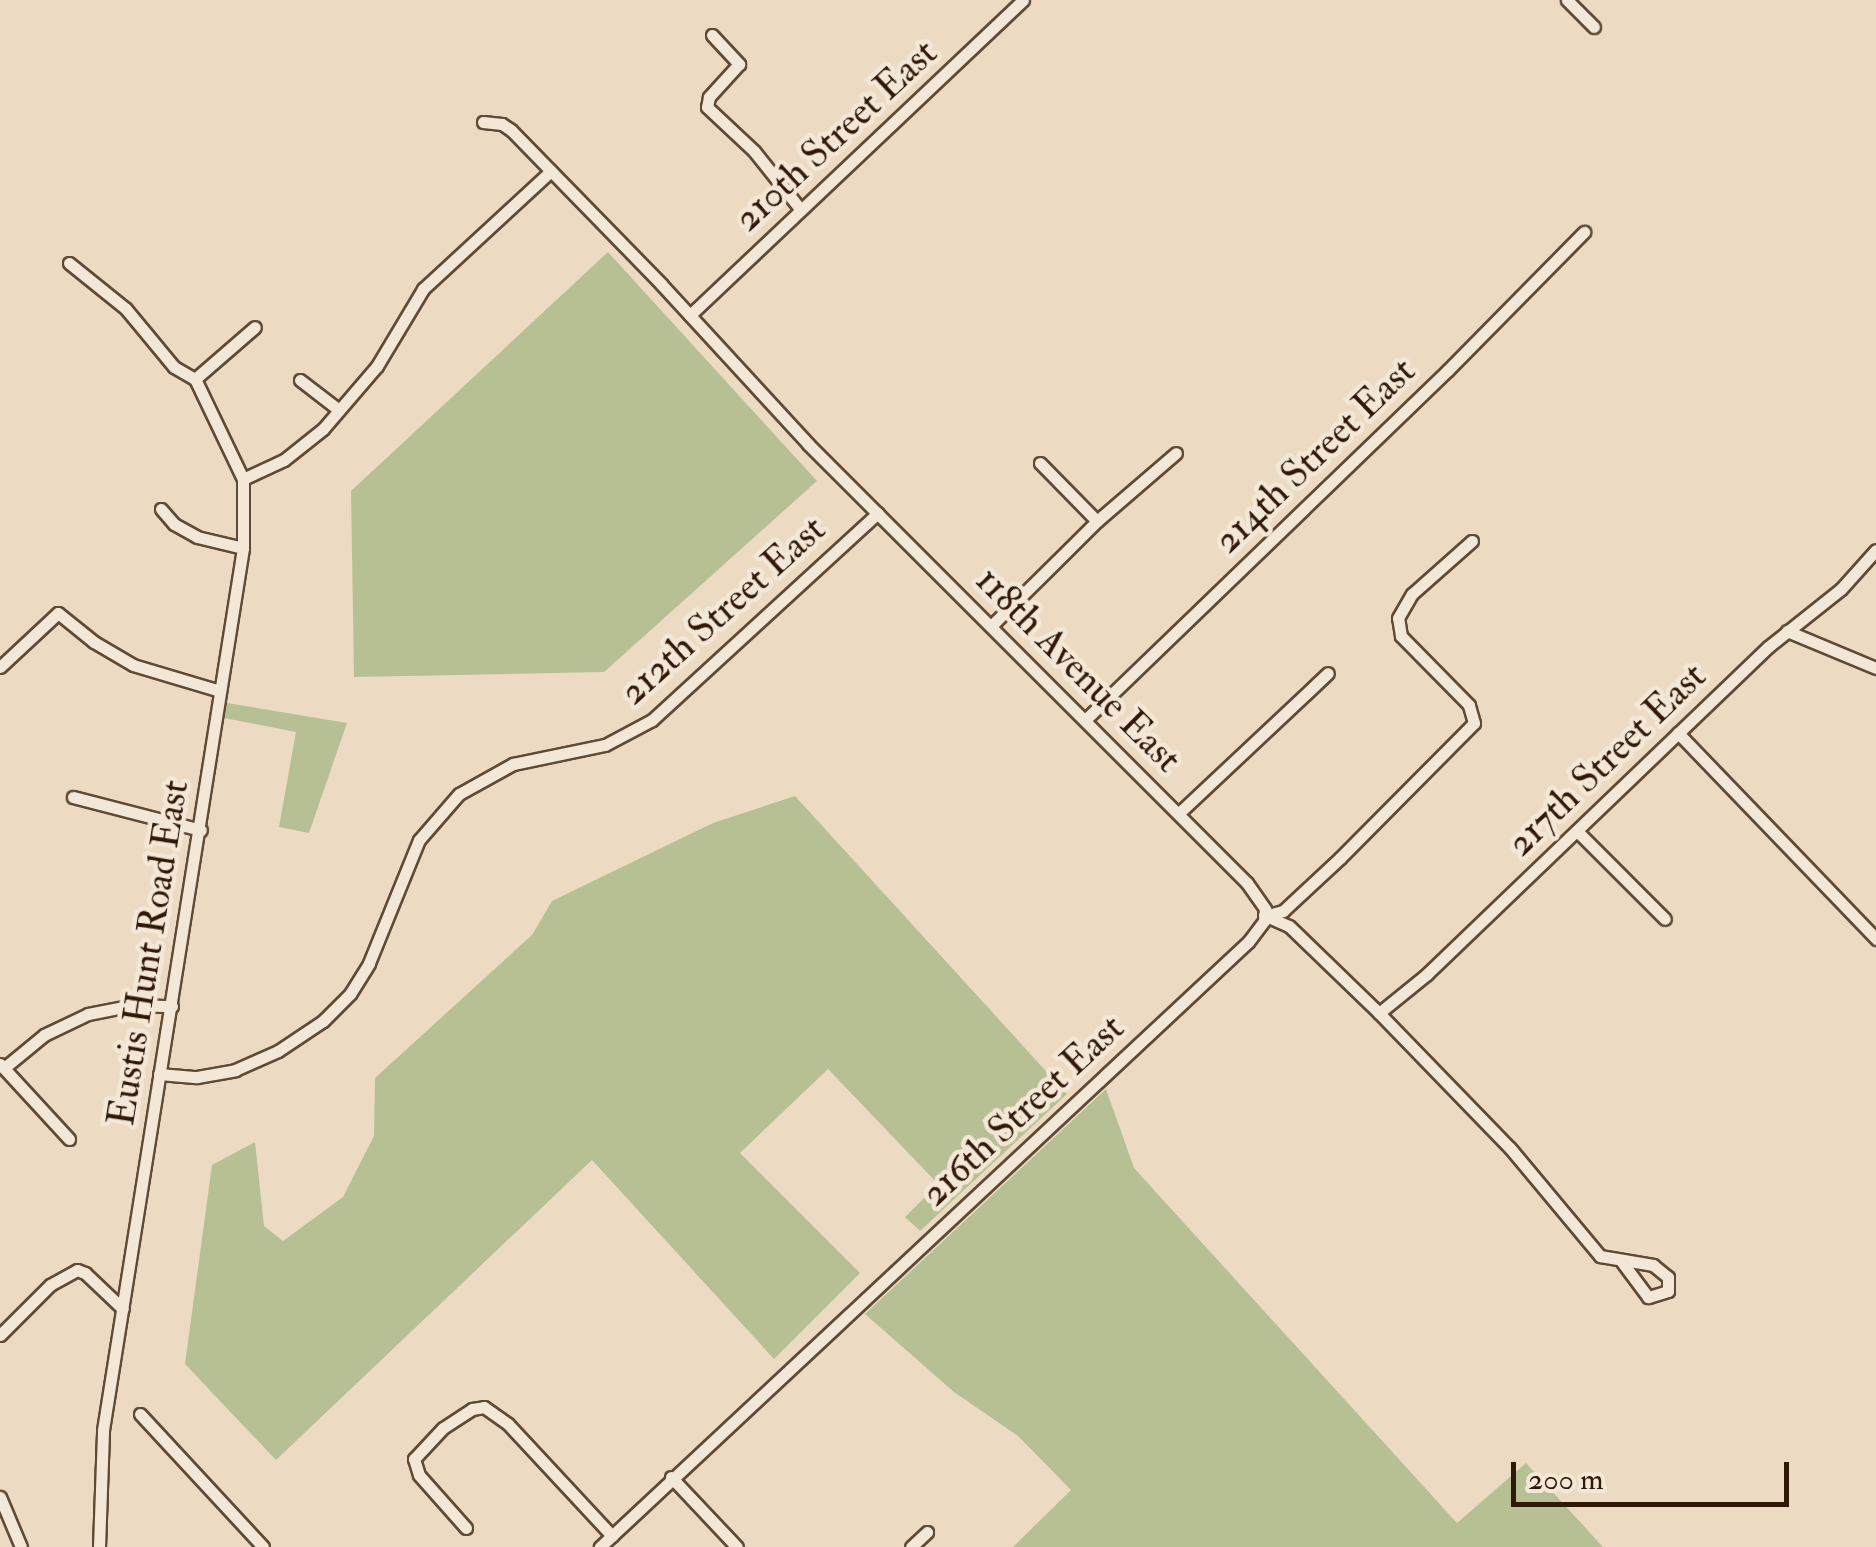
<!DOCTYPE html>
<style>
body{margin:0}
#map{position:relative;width:1876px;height:1547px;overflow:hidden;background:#ecdbc2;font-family:"IM FELL Double Pica",serif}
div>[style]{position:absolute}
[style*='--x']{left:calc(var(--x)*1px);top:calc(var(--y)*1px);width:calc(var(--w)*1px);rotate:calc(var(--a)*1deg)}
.green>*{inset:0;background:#b7c094}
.roads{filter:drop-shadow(2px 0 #5f4a35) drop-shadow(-2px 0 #5f4a35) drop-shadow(0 2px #5f4a35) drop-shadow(0 -2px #5f4a35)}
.street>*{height:11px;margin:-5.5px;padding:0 5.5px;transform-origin:5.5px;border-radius:5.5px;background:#f3e8d7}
span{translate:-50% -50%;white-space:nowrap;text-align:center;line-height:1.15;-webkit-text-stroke:9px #f3e8d7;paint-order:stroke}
.street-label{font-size:38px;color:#301906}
.scale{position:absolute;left:1511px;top:1462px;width:278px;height:45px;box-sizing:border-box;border:5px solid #301906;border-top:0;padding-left:12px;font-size:30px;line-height:35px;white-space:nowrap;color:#301906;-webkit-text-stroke:8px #f3e8d7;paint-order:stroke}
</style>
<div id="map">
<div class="green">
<div style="clip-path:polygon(608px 252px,817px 481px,604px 672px,354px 677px,351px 491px)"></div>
<div style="clip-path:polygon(227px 703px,347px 723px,309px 833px,279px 827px,296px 732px,224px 718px)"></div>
<div style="clip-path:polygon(795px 796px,1067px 1094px,920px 1231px,905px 1217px,938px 1184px,828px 1069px,740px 1153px,860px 1273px,774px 1359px,592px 1160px,276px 1460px,185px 1364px,212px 1165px,255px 1142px,264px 1226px,283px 1241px,343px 1197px,374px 1136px,375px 1078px,532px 935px,552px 901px,713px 823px)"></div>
<div style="clip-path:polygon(1106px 1089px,1134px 1168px,1457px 1523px,1526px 1463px,1603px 1547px,1013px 1547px,1071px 1490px,1018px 1436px,954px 1392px,865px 1314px)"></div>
</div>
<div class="roads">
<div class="street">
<div style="--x:1567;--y:0;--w:38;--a:45"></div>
<div style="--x:712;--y:35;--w:40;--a:47"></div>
<div style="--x:739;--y:64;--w:45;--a:132.3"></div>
<div style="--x:709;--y:97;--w:10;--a:101"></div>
<div style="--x:707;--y:107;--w:64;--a:43.1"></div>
<div style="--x:754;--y:151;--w:75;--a:51.5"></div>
<div style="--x:483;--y:122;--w:19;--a:6"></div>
<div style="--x:502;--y:124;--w:11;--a:34"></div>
<div style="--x:511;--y:130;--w:216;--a:45.7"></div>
<div style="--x:662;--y:285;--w:216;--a:47.4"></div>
<div style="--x:808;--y:444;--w:621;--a:45"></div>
<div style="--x:1247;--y:883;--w:32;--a:55"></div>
<div style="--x:1265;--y:909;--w:12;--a:95"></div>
<div style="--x:1264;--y:921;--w:26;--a:127"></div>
<div style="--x:1248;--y:942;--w:887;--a:136.97"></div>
<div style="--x:69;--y:263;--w:73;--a:38.9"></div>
<div style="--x:126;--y:309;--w:75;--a:50.4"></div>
<div style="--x:174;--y:367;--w:24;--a:30"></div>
<div style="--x:690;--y:315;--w:458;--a:-43.4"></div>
<div style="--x:195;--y:379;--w:79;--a:-40.9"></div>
<div style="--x:300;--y:380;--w:49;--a:37.6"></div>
<div style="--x:1040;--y:463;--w:81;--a:45.5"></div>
<div style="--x:243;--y:479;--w:45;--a:-24.9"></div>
<div style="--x:284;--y:460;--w:50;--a:-38.5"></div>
<div style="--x:323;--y:429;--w:83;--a:-49.4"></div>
<div style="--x:377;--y:366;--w:90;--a:-59.1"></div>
<div style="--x:423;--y:289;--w:174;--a:-42.7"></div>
<div style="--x:161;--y:509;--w:20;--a:49"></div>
<div style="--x:174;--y:524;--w:26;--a:29"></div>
<div style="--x:197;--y:537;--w:47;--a:13.4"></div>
<div style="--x:991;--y:626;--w:149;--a:-44.7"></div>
<div style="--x:1097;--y:521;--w:104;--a:-40.7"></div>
<div style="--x:1787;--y:631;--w:96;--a:22.6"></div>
<div style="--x:0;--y:667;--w:79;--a:-43"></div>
<div style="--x:58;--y:613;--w:46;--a:38.9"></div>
<div style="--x:94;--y:642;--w:45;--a:30.5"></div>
<div style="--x:133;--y:665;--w:91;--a:16.6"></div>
<div style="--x:1085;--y:720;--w:504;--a:-43.96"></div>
<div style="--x:1448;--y:370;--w:194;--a:-45.4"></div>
<div style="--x:1678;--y:733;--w:286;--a:46.1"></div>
<div style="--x:73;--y:797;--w:132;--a:14.5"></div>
<div style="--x:1179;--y:813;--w:204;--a:-43.2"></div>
<div style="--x:1577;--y:831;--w:124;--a:45"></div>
<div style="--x:1264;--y:915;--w:27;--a:24"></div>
<div style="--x:1289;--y:926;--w:125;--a:44"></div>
<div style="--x:1379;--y:1013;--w:188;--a:45.9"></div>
<div style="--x:1510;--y:1148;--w:141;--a:50.2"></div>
<div style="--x:1600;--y:1256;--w:54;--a:9.6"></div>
<div style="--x:1653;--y:1265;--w:19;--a:39"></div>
<div style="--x:1668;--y:1277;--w:14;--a:90"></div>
<div style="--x:1668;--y:1291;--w:21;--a:163"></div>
<div style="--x:1648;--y:1297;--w:44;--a:-126.6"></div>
<div style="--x:1268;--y:915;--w:16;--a:-15"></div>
<div style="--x:1283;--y:911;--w:78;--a:-42.9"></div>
<div style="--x:1340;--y:858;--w:190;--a:-45.2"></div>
<div style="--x:1474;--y:723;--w:19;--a:-106"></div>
<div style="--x:1469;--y:705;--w:97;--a:-134.6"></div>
<div style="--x:1401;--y:636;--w:18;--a:-99"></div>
<div style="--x:1398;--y:618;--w:28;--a:-60"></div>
<div style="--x:1412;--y:594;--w:80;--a:-41.5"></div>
<div style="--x:1379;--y:1013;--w:62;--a:-39.1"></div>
<div style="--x:1427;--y:974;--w:472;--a:-43.8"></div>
<div style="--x:1768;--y:647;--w:93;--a:-38.5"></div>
<div style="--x:1841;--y:589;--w:52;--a:-48.1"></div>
<div style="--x:0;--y:1064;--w:102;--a:47.4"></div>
<div style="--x:4;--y:1068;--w:52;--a:-39.5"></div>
<div style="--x:44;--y:1035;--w:49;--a:-25.5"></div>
<div style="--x:88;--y:1014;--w:47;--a:-11.1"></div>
<div style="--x:134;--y:1005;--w:38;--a:2"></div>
<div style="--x:159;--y:1074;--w:38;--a:5"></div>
<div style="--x:197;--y:1077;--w:39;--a:-10"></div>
<div style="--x:235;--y:1070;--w:47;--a:-23.8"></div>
<div style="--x:278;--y:1051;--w:54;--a:-33.7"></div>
<div style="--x:323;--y:1021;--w:38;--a:-45"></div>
<div style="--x:350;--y:994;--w:36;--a:-58"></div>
<div style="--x:369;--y:963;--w:133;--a:-67.9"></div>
<div style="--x:419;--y:840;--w:61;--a:-49"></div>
<div style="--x:459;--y:794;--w:62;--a:-29.1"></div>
<div style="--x:513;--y:764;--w:94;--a:-11.7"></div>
<div style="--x:605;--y:745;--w:53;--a:-28"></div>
<div style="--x:652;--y:720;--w:306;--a:-42.5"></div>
<div style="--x:0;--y:1335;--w:71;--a:-45"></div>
<div style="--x:50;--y:1285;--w:31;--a:-29"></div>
<div style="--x:77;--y:1270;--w:9;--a:21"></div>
<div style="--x:85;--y:1273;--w:52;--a:43.5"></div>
<div style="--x:140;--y:1414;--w:181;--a:47.2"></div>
<div style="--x:671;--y:1477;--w:96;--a:46.7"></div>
<div style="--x:0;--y:1497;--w:54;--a:67.2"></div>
<div style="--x:466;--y:1528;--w:71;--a:-131.6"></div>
<div style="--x:419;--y:1475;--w:17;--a:-107"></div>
<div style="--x:414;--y:1459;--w:42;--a:-46.9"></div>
<div style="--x:443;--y:1428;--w:35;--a:-33"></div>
<div style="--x:472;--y:1409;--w:12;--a:-9"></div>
<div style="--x:484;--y:1407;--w:29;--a:35"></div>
<div style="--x:508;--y:1424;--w:153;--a:47.1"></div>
<div style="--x:99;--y:1547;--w:117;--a:-88"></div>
<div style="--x:103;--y:1430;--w:893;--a:-80.98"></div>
<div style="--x:243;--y:548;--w:69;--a:-90"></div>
<div style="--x:243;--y:479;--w:111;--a:-115.6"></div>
<div style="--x:911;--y:1547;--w:22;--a:-43"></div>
</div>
</div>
<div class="street-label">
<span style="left:836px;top:136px;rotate:-43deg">210th Street East</span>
<span style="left:1315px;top:456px;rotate:-44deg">214th Street East</span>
<span style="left:723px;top:611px;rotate:-42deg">212th Street East</span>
<span style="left:1078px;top:670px;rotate:45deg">118th Avenue East</span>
<span style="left:1607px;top:760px;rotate:-44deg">217th Street East</span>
<span style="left:149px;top:953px;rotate:-81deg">Eustis Hunt Road East</span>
<span style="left:1023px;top:1111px;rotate:-43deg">216th Street East</span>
</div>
<div class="scale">200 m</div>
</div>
